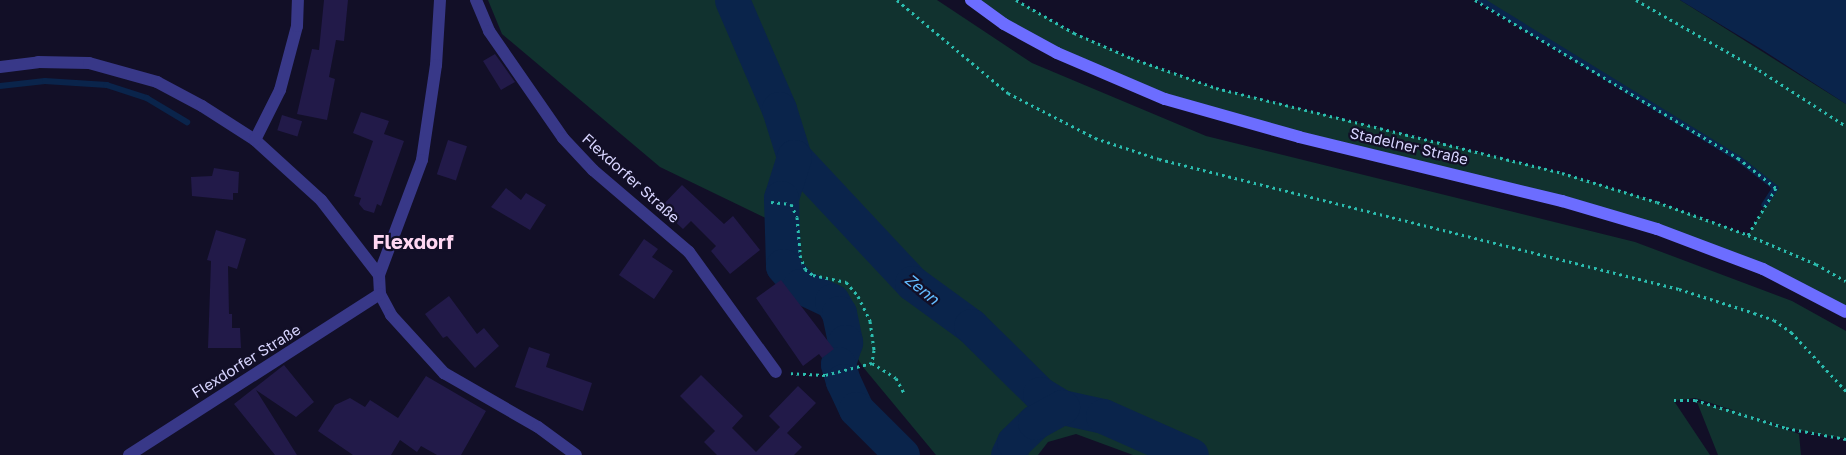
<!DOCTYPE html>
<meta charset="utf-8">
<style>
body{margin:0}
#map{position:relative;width:1846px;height:455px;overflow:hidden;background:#120f27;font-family:"Golos Text",sans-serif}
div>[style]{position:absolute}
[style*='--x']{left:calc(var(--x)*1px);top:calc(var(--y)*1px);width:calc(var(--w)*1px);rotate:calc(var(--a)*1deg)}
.green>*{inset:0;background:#11322f}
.water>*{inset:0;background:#0a244b}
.stream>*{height:5.5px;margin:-2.75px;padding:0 2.75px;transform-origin:2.75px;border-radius:2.75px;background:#0a244b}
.river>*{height:35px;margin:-17.5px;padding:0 17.5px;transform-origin:17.5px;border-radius:17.5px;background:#0a244b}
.building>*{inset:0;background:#221a49;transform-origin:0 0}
.path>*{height:3px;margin-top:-1.5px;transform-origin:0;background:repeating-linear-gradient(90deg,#2bbdaf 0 2.5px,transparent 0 6.5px)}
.minor>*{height:12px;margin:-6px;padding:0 6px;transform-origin:6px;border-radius:6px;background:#383888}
.secondary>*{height:12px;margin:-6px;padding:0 6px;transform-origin:6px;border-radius:6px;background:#6c6dff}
span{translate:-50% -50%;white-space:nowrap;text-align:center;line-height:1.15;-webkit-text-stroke:4.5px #120f27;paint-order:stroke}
.street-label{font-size:15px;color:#d8d5ff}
.water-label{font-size:16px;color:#63bcff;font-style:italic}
.district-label{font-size:20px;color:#ffd7f2;font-weight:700}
</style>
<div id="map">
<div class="green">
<div style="clip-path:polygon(488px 0,937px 0,1032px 63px,1206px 136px,1635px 242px,1792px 301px,1846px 331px,1846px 439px,1786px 428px,1748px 415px,1799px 434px,1801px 455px,1718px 455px,1697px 402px,1739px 412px,1695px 398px,1674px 401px,1710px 455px,1133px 455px,1076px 434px,1048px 442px,1038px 455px,936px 455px,863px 367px,772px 221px,660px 167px,502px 34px)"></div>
<div style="clip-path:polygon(971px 0,1016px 0,1074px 33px,1131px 58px,1216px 88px,1562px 173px,1657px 202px,1748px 235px,1775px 188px,1738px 158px,1481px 0,1680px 0,1846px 104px,1846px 312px,1657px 229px,1299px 137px,1115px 79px)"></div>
</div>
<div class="water">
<div style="clip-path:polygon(1680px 0,1846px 0,1846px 104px,1761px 49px)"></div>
</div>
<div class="stream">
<div style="--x:1481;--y:0;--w:302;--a:31.6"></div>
<div style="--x:1738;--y:158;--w:48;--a:38.3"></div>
<div style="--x:1776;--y:188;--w:20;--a:123"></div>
<div style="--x:0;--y:86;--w:45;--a:-6.3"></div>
<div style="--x:45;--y:81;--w:62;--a:3.7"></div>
<div style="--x:107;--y:85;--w:42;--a:18"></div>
<div style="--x:147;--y:98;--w:47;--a:31"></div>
</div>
<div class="river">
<div style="--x:732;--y:0;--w:119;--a:66.7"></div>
<div style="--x:779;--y:109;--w:50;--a:72.6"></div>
<div style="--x:794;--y:157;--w:173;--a:46.9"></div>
<div style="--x:912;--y:283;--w:73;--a:36.1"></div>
<div style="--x:971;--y:326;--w:97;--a:44.6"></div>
<div style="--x:1040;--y:394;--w:26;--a:31"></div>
<div style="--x:1062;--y:407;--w:42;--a:12.4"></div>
<div style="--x:1103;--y:416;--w:96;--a:23.9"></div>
<div style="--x:794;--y:157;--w:43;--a:107.6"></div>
<div style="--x:781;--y:198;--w:68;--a:88.3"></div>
<div style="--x:783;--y:266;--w:26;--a:50"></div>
<div style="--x:800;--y:286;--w:35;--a:25"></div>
<div style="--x:832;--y:301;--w:14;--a:60"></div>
<div style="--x:839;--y:313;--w:30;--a:78"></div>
<div style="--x:845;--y:342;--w:23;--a:108"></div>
<div style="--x:838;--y:364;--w:18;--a:74"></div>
<div style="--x:843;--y:381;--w:31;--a:65"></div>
<div style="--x:856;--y:409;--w:65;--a:45"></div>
<div style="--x:1008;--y:455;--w:14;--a:-65"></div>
<div style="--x:1014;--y:442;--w:29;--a:-44"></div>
<div style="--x:1035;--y:422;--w:31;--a:-29"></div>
</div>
<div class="building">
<div style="clip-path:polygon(324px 0,348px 0,344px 41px,336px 40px,329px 77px,335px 79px,327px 120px,297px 114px,312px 49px,319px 50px)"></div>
<div style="clip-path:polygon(495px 54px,515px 82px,501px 90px,483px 61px)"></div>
<div style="clip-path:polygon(361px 112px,389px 121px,384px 134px,404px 141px,381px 206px,377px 204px,374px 213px,364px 210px,359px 204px,361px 198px,354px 196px,373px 141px,353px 133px)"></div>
<div style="left:282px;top:115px;width:21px;height:16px;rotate:17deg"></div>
<div style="left:448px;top:140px;width:20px;height:36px;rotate:18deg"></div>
<div style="clip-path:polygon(214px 168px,239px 172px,238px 193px,233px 193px,233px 200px,192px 196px,191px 177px,212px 176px)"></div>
<div style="clip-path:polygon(682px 185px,724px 224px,733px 216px,760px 250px,730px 274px,711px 251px,716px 246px,691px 221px,683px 229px,660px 208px)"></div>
<div style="clip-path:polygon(506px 188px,521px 200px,526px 193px,546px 205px,530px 230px,491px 207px)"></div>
<div style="clip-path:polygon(216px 230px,246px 239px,237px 269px,228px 266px,229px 314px,232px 314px,232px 328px,240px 328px,241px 348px,208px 348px,211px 261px,207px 260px)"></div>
<div style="clip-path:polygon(644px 239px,658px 249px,652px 257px,673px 271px,654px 299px,619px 275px)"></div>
<div style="clip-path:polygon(781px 280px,834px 349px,822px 358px,819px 354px,803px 366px,756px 298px)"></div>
<div style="clip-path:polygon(449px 296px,477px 334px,484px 328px,499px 346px,475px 368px,447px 336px,443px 338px,425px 314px)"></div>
<div style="clip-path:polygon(529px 347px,550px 354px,546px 367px,592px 383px,583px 411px,515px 387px)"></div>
<div style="clip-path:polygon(284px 365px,314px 402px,296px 417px,256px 390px,297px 455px,275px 455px,234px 404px)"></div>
<div style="clip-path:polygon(701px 375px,743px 416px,732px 428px,756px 452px,780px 427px,769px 416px,798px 386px,816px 403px,787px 433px,802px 447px,794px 455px,717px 455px,704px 442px,715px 431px,680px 396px)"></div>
<div style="clip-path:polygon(426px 376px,486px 411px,461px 455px,437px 455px,421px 446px,417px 452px,400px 440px,391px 455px,353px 455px,318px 431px,335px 405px,350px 398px,365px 407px,370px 400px,398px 418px)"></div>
</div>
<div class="path">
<div style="--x:897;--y:0;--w:145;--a:40"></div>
<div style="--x:1008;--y:93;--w:98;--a:27.3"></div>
<div style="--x:1095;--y:138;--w:67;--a:18.2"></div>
<div style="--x:1159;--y:159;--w:536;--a:14.04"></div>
<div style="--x:1679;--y:289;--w:79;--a:17.7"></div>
<div style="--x:1754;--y:313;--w:21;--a:19"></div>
<div style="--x:1774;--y:320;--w:21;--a:35"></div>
<div style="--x:1791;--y:332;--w:81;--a:47"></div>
<div style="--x:1016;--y:0;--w:67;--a:29.6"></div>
<div style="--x:1074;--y:33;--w:62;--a:23.7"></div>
<div style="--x:1131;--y:58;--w:90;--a:19.4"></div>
<div style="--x:1216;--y:88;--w:356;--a:13.8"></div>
<div style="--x:1562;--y:173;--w:99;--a:17"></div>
<div style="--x:1657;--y:202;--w:97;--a:19.9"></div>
<div style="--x:1748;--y:235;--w:74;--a:23.1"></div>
<div style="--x:1816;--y:264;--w:34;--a:30"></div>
<div style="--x:1475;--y:0;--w:307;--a:31"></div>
<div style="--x:1738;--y:158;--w:48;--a:38.3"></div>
<div style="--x:1776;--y:188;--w:55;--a:120.8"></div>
<div style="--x:1636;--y:0;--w:142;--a:29.6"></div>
<div style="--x:1759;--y:70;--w:103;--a:32.8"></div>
<div style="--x:771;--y:202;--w:20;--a:6"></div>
<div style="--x:791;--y:204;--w:14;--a:65"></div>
<div style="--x:797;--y:217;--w:38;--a:85"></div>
<div style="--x:800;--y:255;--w:15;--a:70"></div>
<div style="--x:805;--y:269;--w:10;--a:37"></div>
<div style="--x:813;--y:275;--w:34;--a:12"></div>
<div style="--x:846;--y:282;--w:18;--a:49"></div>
<div style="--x:858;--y:296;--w:28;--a:64"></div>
<div style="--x:870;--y:321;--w:29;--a:82"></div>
<div style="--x:874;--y:350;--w:13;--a:99"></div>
<div style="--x:872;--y:363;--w:49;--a:165.7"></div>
<div style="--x:825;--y:375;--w:34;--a:-177"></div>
<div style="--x:872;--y:363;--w:28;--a:32"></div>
<div style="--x:896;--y:378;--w:17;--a:62"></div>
<div style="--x:1674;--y:400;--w:21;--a:0"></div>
<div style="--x:1695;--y:400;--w:95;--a:17.1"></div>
<div style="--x:1786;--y:428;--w:61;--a:10.4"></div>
</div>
<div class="minor">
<div style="--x:440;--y:0;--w:65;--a:93.5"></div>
<div style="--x:436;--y:65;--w:96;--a:98.4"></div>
<div style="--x:422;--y:160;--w:123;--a:110.5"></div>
<div style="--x:379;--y:275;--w:19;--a:87"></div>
<div style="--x:380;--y:294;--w:24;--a:62"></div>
<div style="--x:391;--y:315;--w:79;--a:47.6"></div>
<div style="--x:444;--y:373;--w:108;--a:29.9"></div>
<div style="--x:538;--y:427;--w:47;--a:36.4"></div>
<div style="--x:476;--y:0;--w:34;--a:67"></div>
<div style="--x:489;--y:31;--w:130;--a:55.3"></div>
<div style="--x:563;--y:138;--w:44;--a:46.8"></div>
<div style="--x:593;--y:170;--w:126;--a:40.5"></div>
<div style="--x:689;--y:252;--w:148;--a:54.1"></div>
<div style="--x:0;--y:67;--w:38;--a:-7"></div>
<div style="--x:38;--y:62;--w:51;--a:1.1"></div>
<div style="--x:89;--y:63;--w:71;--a:15.6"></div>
<div style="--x:157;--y:82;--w:51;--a:28.1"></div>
<div style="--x:202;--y:106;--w:63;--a:32.7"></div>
<div style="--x:255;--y:140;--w:89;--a:42.3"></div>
<div style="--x:321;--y:200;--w:95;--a:52.3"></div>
<div style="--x:255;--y:140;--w:56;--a:-63.4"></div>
<div style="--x:280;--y:90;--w:66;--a:-75.1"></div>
<div style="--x:297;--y:26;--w:26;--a:-88"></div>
<div style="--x:129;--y:455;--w:298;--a:-32.7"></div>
</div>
<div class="secondary">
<div style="--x:971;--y:0;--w:41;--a:36"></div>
<div style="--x:1004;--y:24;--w:60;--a:28.7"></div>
<div style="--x:1057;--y:53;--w:117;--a:23.1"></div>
<div style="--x:1165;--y:99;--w:139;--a:15.8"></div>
<div style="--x:1299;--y:137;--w:271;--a:13.7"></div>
<div style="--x:1562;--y:201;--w:99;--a:16.4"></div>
<div style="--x:1657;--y:229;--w:113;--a:20.7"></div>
<div style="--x:1763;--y:269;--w:93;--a:27.4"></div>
</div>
<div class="street-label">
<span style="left:1409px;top:146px;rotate:13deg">Stadelner Straße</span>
<span style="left:631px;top:178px;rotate:42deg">Flexdorfer Straße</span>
<span style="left:246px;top:361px;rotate:-32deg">Flexdorfer Straße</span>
</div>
<div class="water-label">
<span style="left:922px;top:289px;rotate:39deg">Zenn</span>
</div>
<div class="district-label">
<span style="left:413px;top:241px">Flexdorf</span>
</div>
</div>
